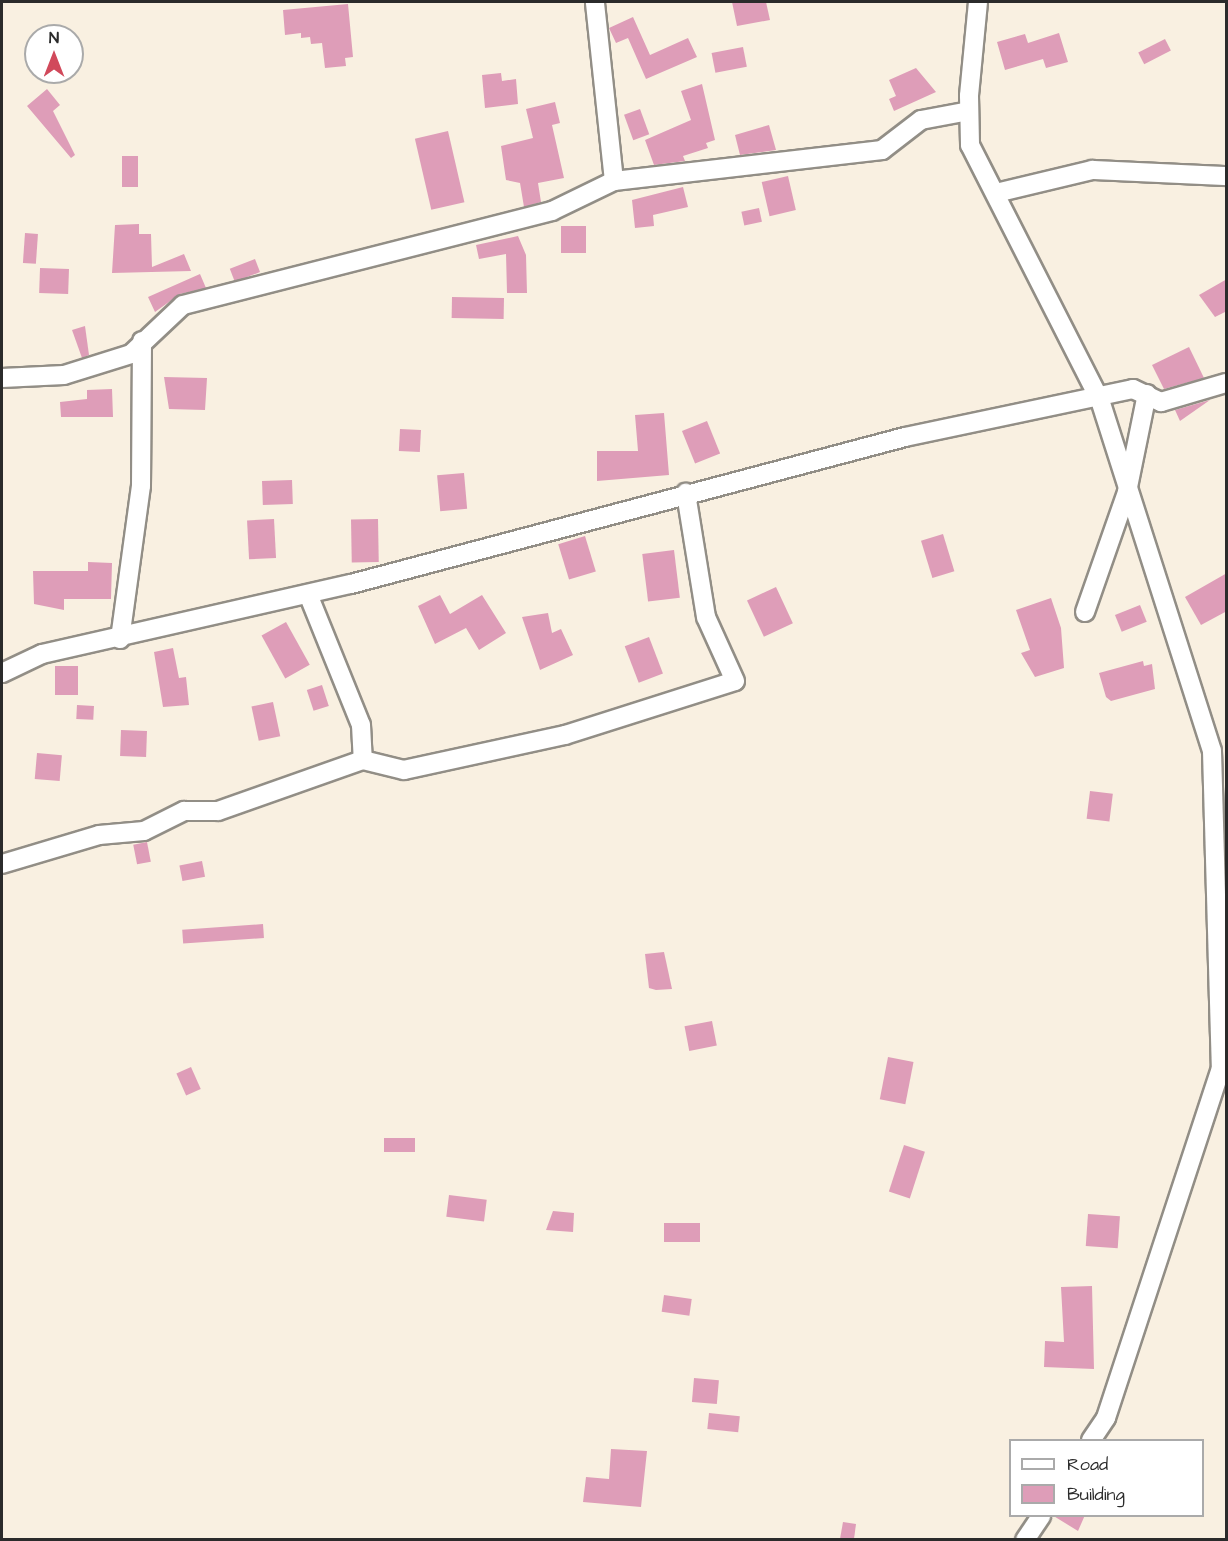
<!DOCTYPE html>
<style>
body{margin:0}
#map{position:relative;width:1228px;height:1541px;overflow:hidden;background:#f9f0e1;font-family:"Architects Daughter",sans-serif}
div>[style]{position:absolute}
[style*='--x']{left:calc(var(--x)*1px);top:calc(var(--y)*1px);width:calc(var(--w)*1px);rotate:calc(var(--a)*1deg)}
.building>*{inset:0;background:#de9db8;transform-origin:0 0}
.roads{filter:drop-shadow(2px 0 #928e86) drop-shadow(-2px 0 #928e86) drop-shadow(0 2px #928e86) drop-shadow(0 -2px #928e86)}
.minor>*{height:18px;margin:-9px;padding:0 9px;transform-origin:9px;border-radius:9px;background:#fff}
span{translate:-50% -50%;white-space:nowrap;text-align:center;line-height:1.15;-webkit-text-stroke:5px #fff;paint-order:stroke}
.frame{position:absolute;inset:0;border:3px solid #2b2b2b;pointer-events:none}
.legend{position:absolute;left:1009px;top:1439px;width:195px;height:78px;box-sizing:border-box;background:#fff;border:2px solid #aaa;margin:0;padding:8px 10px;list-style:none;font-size:18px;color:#2b2b2b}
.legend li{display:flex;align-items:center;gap:12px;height:30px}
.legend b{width:30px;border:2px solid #aaa}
.north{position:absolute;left:24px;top:24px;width:60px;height:60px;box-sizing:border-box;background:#fff;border:2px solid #aaa;border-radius:50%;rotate:0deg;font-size:16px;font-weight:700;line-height:24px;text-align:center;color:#2b2b2b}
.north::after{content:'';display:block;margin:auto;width:21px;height:27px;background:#d1495b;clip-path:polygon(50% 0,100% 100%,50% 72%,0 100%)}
</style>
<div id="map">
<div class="building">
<div style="clip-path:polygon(732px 2px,766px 2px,770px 20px,737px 26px)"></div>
<div style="clip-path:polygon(348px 4px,353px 57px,345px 58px,346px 66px,325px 68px,322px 43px,311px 44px,310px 37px,301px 38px,301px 33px,285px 35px,283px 10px)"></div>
<div style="clip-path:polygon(633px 17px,650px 55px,688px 38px,697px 57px,646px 79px,628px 38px,616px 43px,609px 28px)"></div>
<div style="clip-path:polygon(1059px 33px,1068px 62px,1046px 68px,1043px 59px,1005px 70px,997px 42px,1025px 34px,1028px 43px)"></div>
<div style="left:1165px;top:39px;width:13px;height:30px;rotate:63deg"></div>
<div style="left:743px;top:47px;width:20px;height:32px;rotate:79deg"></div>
<div style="clip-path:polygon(916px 68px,936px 92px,894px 111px,889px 99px,896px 96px,889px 80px)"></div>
<div style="clip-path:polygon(501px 73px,502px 81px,516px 79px,518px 104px,485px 108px,482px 75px)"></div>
<div style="clip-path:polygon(702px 84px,715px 140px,706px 143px,708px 148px,683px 156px,685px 161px,654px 165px,645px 140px,691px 120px,681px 91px)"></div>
<div style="clip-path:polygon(47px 89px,60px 105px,53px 111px,75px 155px,71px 158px,27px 106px)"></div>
<div style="clip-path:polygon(555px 102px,560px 123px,552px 125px,564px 178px,538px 183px,541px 202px,524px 207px,520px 183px,506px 180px,501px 146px,533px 138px,526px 109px)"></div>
<div style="left:640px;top:109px;width:27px;height:17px;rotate:70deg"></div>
<div style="clip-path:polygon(769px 125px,776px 150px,740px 155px,735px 135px)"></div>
<div style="left:448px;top:131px;width:73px;height:34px;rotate:77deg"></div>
<div style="left:122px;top:156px;width:16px;height:31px"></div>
<div style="left:788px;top:176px;width:35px;height:27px;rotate:77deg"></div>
<div style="clip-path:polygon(683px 187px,688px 207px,653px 215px,654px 226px,635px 228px,632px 200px)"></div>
<div style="left:759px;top:208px;width:14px;height:18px;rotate:78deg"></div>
<div style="clip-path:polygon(139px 224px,139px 234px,151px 234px,152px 267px,184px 254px,191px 271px,112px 273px,115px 225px)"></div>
<div style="left:561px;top:226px;width:25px;height:27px"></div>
<div style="left:25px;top:233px;width:13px;height:30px;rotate:4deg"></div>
<div style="clip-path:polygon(518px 236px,526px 255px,527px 293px,507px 293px,506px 254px,479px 259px,476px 245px)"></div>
<div style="left:255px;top:259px;width:14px;height:27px;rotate:69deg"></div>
<div style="left:69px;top:269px;width:25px;height:29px;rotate:92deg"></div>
<div style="clip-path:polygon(200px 274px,206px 288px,180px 294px,155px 312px,148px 297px)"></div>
<div style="clip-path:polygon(1227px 279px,1227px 311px,1215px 317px,1199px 295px)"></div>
<div style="left:452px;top:297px;width:52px;height:21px;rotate:1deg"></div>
<div style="clip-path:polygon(85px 326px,89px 355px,82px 358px,72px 330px)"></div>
<div style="clip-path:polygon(1189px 347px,1204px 378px,1164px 389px,1152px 365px)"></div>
<div style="clip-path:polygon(164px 377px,207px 378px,205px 410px,169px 409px)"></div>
<div style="clip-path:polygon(112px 389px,113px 417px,61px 417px,60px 402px,87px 399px,87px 390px)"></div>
<div style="clip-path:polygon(1210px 400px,1180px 421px,1175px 410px)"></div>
<div style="clip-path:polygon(664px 413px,669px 475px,597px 481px,597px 451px,638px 451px,635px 415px)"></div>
<div style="left:707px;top:421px;width:35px;height:27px;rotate:68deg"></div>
<div style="left:400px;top:429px;width:21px;height:22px;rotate:3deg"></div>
<div style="left:464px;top:473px;width:36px;height:27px;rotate:85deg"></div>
<div style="left:292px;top:480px;width:24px;height:30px;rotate:88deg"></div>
<div style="left:274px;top:519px;width:39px;height:27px;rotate:87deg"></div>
<div style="left:378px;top:519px;width:43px;height:27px;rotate:89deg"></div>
<div style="left:943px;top:534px;width:39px;height:23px;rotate:73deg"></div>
<div style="left:585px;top:536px;width:37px;height:28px;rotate:73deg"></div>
<div style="left:674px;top:550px;width:48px;height:32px;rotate:83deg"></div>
<div style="clip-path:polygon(88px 562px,112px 563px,111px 599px,64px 599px,64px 610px,34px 604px,33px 571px,88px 571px)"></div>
<div style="clip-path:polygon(1227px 573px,1227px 611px,1201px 625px,1185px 597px)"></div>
<div style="left:776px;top:587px;width:40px;height:32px;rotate:65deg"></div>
<div style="clip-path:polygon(440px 595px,450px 614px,482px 595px,506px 633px,479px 650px,466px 628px,435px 644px,418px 606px)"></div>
<div style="clip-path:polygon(1051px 598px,1061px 628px,1064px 668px,1035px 677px,1021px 653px,1030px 650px,1016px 610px)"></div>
<div style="left:1140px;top:605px;width:18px;height:27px;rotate:68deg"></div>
<div style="clip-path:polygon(548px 613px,552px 633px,561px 629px,573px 655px,540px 670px,522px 617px)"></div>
<div style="left:286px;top:622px;width:49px;height:28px;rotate:61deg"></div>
<div style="left:649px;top:637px;width:39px;height:26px;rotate:69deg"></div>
<div style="clip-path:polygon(173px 648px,179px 678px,186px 677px,189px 705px,163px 707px,154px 652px)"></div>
<div style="clip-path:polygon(1143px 661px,1144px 666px,1152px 664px,1155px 689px,1111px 701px,1106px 697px,1099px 673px)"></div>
<div style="left:55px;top:666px;width:23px;height:29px"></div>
<div style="left:322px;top:685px;width:22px;height:16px;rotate:72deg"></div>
<div style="left:273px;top:702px;width:35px;height:22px;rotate:78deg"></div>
<div style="left:77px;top:705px;width:17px;height:14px;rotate:3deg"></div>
<div style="left:121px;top:730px;width:26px;height:26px;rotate:2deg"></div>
<div style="left:37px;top:753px;width:25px;height:26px;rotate:5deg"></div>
<div style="left:1090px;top:791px;width:23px;height:28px;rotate:7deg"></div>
<div style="left:147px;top:842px;width:20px;height:14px;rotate:79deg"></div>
<div style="left:202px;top:861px;width:16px;height:23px;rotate:79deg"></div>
<div style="left:263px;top:924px;width:14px;height:81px;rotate:86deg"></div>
<div style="clip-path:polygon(664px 952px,672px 989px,656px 990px,649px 988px,645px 954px)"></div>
<div style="left:712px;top:1021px;width:25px;height:28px;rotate:79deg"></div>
<div style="left:888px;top:1057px;width:26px;height:43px;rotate:11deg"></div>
<div style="left:191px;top:1067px;width:24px;height:16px;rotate:66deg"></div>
<div style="left:415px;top:1138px;width:14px;height:31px;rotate:90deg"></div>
<div style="left:904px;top:1145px;width:22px;height:49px;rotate:18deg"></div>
<div style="left:449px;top:1195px;width:38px;height:22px;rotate:7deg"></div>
<div style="clip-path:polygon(553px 1211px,574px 1213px,573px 1232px,546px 1230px)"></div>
<div style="left:1088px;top:1214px;width:32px;height:32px;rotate:4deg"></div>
<div style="left:700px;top:1223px;width:19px;height:36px;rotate:90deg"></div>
<div style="clip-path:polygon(1092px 1286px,1094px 1369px,1044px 1367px,1045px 1341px,1064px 1342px,1061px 1287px)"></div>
<div style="left:664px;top:1295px;width:28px;height:17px;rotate:8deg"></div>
<div style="left:694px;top:1378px;width:25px;height:24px;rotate:5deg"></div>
<div style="left:709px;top:1413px;width:31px;height:16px;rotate:6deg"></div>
<div style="clip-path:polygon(611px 1449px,647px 1451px,641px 1507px,583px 1502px,586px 1477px,609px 1479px)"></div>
<div style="clip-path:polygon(1052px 1515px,1085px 1515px,1078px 1531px)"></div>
<div style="clip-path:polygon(843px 1522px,856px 1524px,854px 1539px,840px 1539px)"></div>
</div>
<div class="roads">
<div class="minor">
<div style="--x:978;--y:2;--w:94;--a:95.5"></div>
<div style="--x:969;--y:96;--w:49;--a:88.8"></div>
<div style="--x:970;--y:145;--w:286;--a:63"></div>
<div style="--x:1100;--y:400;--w:368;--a:72.3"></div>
<div style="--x:1212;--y:751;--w:317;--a:88.4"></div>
<div style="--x:1221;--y:1068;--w:368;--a:108.2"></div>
<div style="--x:1106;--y:1418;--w:27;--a:124"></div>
<div style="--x:614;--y:181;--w:270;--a:-6.6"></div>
<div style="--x:882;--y:150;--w:49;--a:-37.6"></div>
<div style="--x:921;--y:120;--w:49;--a:-10.6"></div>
<div style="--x:996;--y:193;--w:99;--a:-13.5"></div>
<div style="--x:1092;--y:170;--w:134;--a:2.6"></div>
<div style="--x:2;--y:378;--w:62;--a:-2.8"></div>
<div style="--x:64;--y:375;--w:70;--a:-17.4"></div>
<div style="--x:131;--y:354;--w:71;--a:-43.3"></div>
<div style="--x:183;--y:305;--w:381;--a:-14.3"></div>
<div style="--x:552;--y:211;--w:69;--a:-25.8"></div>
<div style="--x:614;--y:181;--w:180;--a:-96.1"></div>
<div style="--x:308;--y:594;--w:141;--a:68"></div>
<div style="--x:361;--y:725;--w:35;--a:87"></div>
<div style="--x:363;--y:760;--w:42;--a:13.7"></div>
<div style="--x:404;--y:770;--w:165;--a:-12.3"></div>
<div style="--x:565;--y:735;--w:178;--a:-17.6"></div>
<div style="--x:735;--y:681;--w:70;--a:-114.4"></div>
<div style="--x:706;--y:617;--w:126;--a:-99.2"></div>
<div style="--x:1085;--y:612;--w:127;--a:-70.7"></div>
<div style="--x:1127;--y:492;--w:100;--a:-78.5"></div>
<div style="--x:120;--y:639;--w:154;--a:-82.2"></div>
<div style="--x:141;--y:486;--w:145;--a:-89.6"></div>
<div style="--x:2;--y:673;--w:44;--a:-25.4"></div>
<div style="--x:42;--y:654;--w:317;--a:-12.8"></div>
<div style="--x:351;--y:584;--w:573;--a:-14.86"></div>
<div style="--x:905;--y:437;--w:233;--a:-11.9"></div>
<div style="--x:1133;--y:389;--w:31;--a:25"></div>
<div style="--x:1161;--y:402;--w:68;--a:-16.3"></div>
<div style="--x:2;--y:864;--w:101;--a:-16.6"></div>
<div style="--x:99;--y:835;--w:45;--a:-5.1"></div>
<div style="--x:144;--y:831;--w:45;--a:-26.6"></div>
<div style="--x:184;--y:811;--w:34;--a:0"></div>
<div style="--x:218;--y:811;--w:154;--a:-19.4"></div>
<div style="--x:1025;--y:1540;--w:29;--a:-56"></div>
</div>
</div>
<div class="frame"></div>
<ul class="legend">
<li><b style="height:8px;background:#fff"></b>Road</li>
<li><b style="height:16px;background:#de9db8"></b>Building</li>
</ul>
<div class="north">N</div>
</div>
